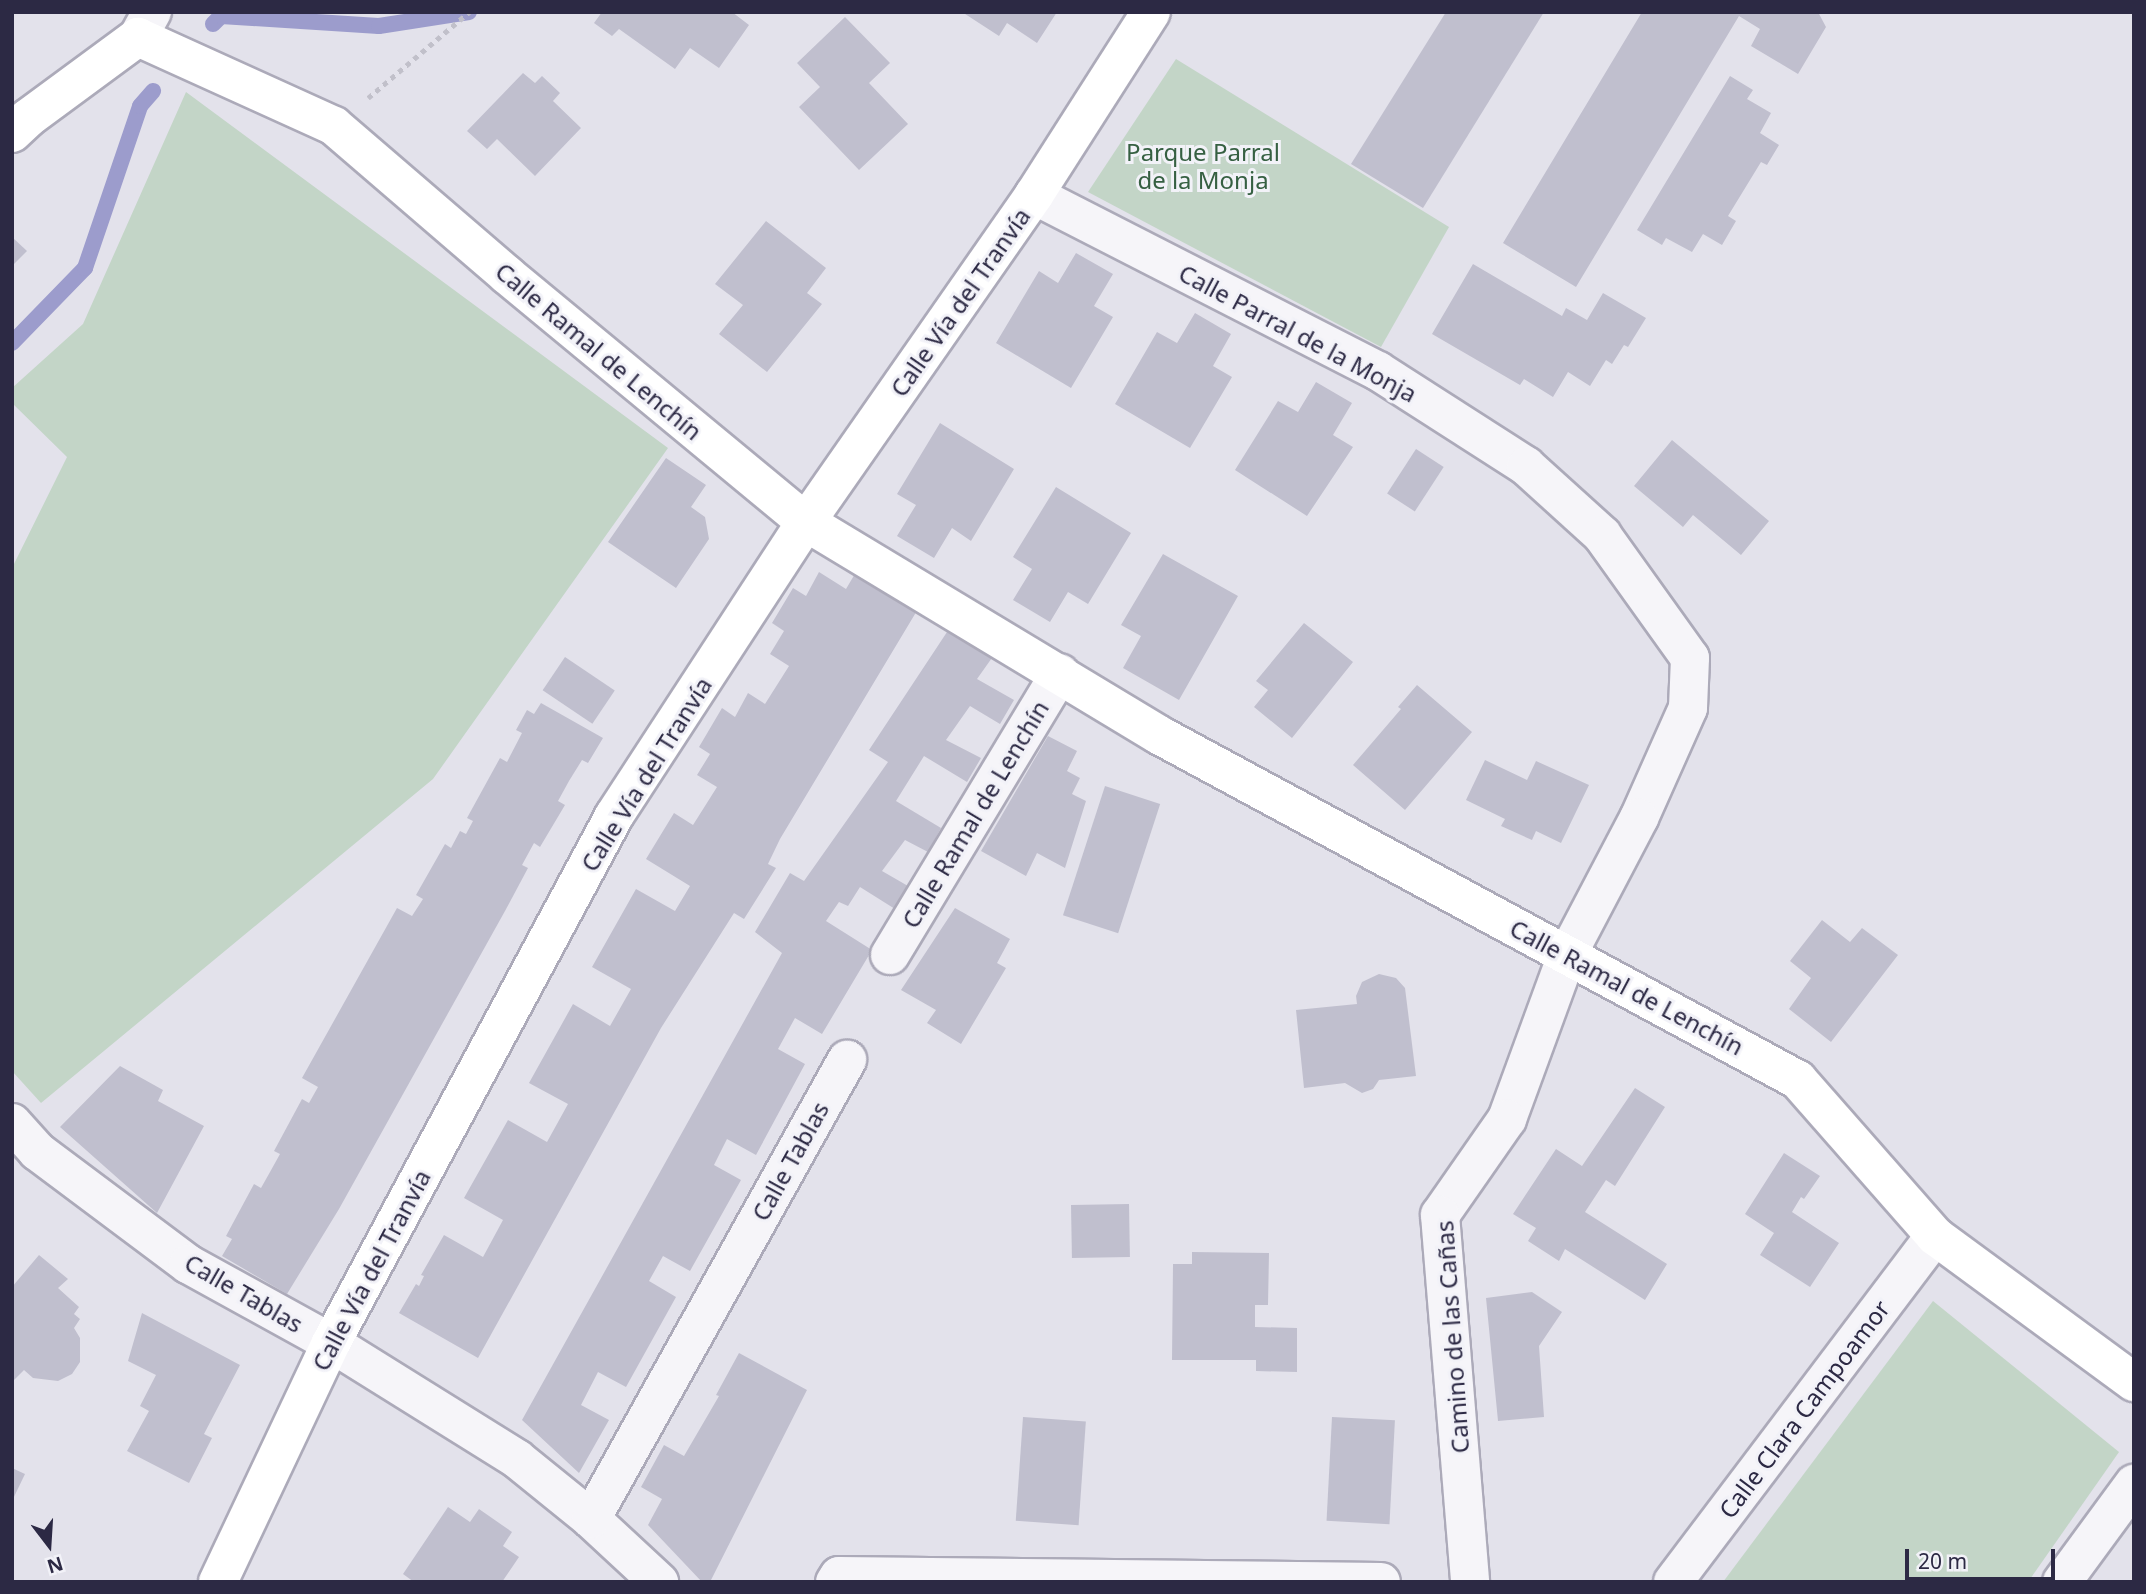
<!DOCTYPE html>
<meta charset="utf-8">
<style>
body{margin:0}
#map{position:relative;width:2146px;height:1594px;overflow:hidden;background:#e3e2eb;font-family:"Noto Sans",sans-serif}
div>[style]{position:absolute}
[style*='--x']{left:calc(var(--x)*1px);top:calc(var(--y)*1px);width:calc(var(--w)*1px);rotate:calc(var(--a)*1deg)}
.green>*{inset:0;background:#c3d5c7}
.stream>*{height:16px;margin:-8px;padding:0 8px;transform-origin:8px;border-radius:8px;background:#9c9ccc}
.building>*{inset:0;background:#c0bfce;transform-origin:0 0}
.path>*{height:4.5px;margin-top:-2.25px;transform-origin:0;background:repeating-linear-gradient(90deg,#c1c0ca 0 5px,transparent 0 10px)}
.roads{filter:drop-shadow(2px 0 #acaab9) drop-shadow(-2px 0 #acaab9) drop-shadow(0 2px #acaab9) drop-shadow(0 -2px #acaab9)}
.street>*{height:38px;margin:-19px;padding:0 19px;transform-origin:19px;border-radius:19px;background:#f6f5f9}
.secondary>*{height:38px;margin:-19px;padding:0 19px;transform-origin:19px;border-radius:19px;background:#fff}
span{translate:-50% -50%;white-space:nowrap;text-align:center;line-height:1.15;-webkit-text-stroke:6px #f2f2f8;paint-order:stroke}
.park-label{font-size:24px;color:#366042}
.street-label{font-size:24px;color:#2c2944}
.frame{position:absolute;inset:0;border:14px solid #2c2944;pointer-events:none}
.north{position:absolute;left:14px;top:1510px;width:70px;height:70px;-webkit-text-stroke:5px #f2f2f8;paint-order:stroke;rotate:163deg;font-size:19px;font-weight:700;line-height:28px;text-align:center;color:#2c2944}
.north::after{content:'';display:block;margin:auto;width:24px;height:32px;background:#2c2944;clip-path:polygon(50% 0,100% 100%,50% 72%,0 100%)}
.scale{position:absolute;left:1905px;top:1549px;width:150px;height:32px;box-sizing:border-box;border:4px solid #2c2944;border-top:0;padding-left:9px;font-size:21px;line-height:24px;white-space:nowrap;color:#2c2944;-webkit-text-stroke:5px #f2f2f8;paint-order:stroke}
</style>
<div id="map">
<div class="green">
<div style="clip-path:polygon(1176px 59px,1449px 227px,1381px 347px,1088px 192px)"></div>
<div style="clip-path:polygon(186px 92px,668px 448px,433px 779px,41px 1103px,12px 1071px,12px 568px,67px 457px,12px 403px,12px 388px,83px 324px)"></div>
<div style="clip-path:polygon(1933px 1301px,2119px 1452px,2028px 1582px,1723px 1582px)"></div>
</div>
<div class="stream">
<div style="--x:213;--y:24;--w:11;--a:-45"></div>
<div style="--x:221;--y:16;--w:158;--a:3.6"></div>
<div style="--x:379;--y:26;--w:91;--a:-8.8"></div>
<div style="--x:12;--y:343;--w:105;--a:-45.8"></div>
<div style="--x:85;--y:268;--w:171;--a:-71.2"></div>
<div style="--x:140;--y:106;--w:20;--a:-49"></div>
</div>
<div class="building">
<div style="clip-path:polygon(602px 12px,732px 12px,749px 25px,719px 68px,690px 48px,675px 69px,619px 29px,612px 36px,594px 23px)"></div>
<div style="clip-path:polygon(962px 12px,1057px 12px,1037px 43px,1007px 23px,999px 36px)"></div>
<div style="clip-path:polygon(1446px 12px,1544px 12px,1423px 208px,1351px 164px)"></div>
<div style="clip-path:polygon(1642px 12px,1818px 12px,1826px 27px,1798px 74px,1751px 46px,1760px 29px,1739px 16px,1576px 287px,1503px 243px)"></div>
<div style="clip-path:polygon(845px 17px,890px 63px,869px 83px,908px 124px,859px 170px,799px 107px,820px 87px,797px 63px)"></div>
<div style="clip-path:polygon(523px 73px,535px 83px,542px 76px,560px 93px,553px 101px,581px 128px,535px 176px,497px 139px,487px 149px,467px 131px)"></div>
<div style="clip-path:polygon(1730px 76px,1753px 90px,1747px 99px,1771px 113px,1760px 133px,1779px 145px,1767px 165px,1761px 162px,1728px 216px,1736px 221px,1722px 245px,1703px 234px,1692px 252px,1666px 238px,1662px 245px,1637px 230px)"></div>
<div style="clip-path:polygon(766px 221px,826px 268px,807px 293px,822px 304px,767px 372px,719px 334px,743px 305px,715px 284px)"></div>
<div style="clip-path:polygon(12px 237px,27px 251px,12px 266px)"></div>
<div style="clip-path:polygon(1076px 253px,1113px 274px,1094px 306px,1113px 317px,1071px 388px,996px 343px,1039px 271px,1058px 283px)"></div>
<div style="clip-path:polygon(1473px 264px,1562px 316px,1566px 308px,1587px 320px,1603px 293px,1646px 318px,1628px 347px,1624px 345px,1612px 364px,1606px 360px,1590px 386px,1568px 372px,1553px 397px,1524px 379px,1520px 385px,1432px 334px)"></div>
<div style="clip-path:polygon(1195px 313px,1231px 334px,1213px 366px,1232px 377px,1190px 448px,1115px 404px,1157px 332px,1177px 343px)"></div>
<div style="clip-path:polygon(1316px 382px,1352px 403px,1333px 435px,1353px 447px,1307px 516px,1235px 470px,1278px 401px,1298px 412px)"></div>
<div style="clip-path:polygon(940px 423px,1014px 469px,971px 541px,952px 528px,934px 558px,897px 536px,916px 505px,897px 494px)"></div>
<div style="clip-path:polygon(1672px 440px,1769px 521px,1741px 555px,1693px 515px,1683px 527px,1634px 486px)"></div>
<div style="left:1416px;top:449px;width:33px;height:53px;rotate:33deg"></div>
<div style="clip-path:polygon(666px 458px,706px 485px,691px 507px,705px 517px,709px 539px,676px 588px,608px 542px)"></div>
<div style="clip-path:polygon(1056px 487px,1131px 533px,1088px 604px,1068px 592px,1050px 622px,1013px 600px,1032px 569px,1013px 557px)"></div>
<div style="clip-path:polygon(1163px 554px,1238px 596px,1179px 700px,1123px 668px,1141px 636px,1121px 625px)"></div>
<div style="clip-path:polygon(859px 567px,921px 604px,780px 839px,768px 864px,776px 868px,744px 919px,734px 913px,661px 1028px,478px 1358px,399px 1313px,416px 1284px,419px 1286px,424px 1276px,421px 1275px,444px 1235px,483px 1257px,503px 1220px,464px 1198px,508px 1120px,547px 1142px,568px 1104px,529px 1083px,573px 1004px,610px 1026px,631px 989px,592px 967px,636px 889px,675px 911px,690px 886px,646px 859px,674px 813px,693px 825px,717px 787px,697px 775px,710px 754px,699px 747px,722px 708px,735px 717px,748px 693px,765px 704px,789px 666px,770px 654px,784px 631px,772px 623px,793px 588px,806px 596px,819px 572px,846px 589px)"></div>
<div style="clip-path:polygon(1304px 623px,1353px 662px,1292px 738px,1254px 707px,1268px 690px,1256px 681px)"></div>
<div style="clip-path:polygon(949px 629px,994px 655px,977px 679px,1014px 700px,1000px 724px,970px 706px,946px 740px,981px 758px,967px 782px,924px 756px,896px 801px,941px 828px,928px 852px,905px 840px,882px 871px,908px 886px,895px 909px,860px 887px,848px 906px,839px 902px,826px 921px,872px 950px,822px 1034px,795px 1018px,778px 1049px,805px 1064px,756px 1155px,727px 1139px,714px 1165px,741px 1180px,690px 1271px,663px 1256px,649px 1281px,676px 1297px,626px 1387px,598px 1372px,581px 1405px,609px 1420px,579px 1473px,522px 1420px,782px 953px,755px 932px,790px 873px,804px 881px,888px 762px,869px 750px)"></div>
<div style="left:565px;top:657px;width:60px;height:40px;rotate:34deg"></div>
<div style="clip-path:polygon(1417px 685px,1472px 732px,1405px 810px,1353px 765px,1401px 709px,1398px 707px)"></div>
<div style="clip-path:polygon(541px 703px,603px 738px,588px 763px,582px 760px,569px 781px,558px 801px,565px 805px,540px 847px,534px 843px,522px 865px,528px 868px,505px 911px,339px 1209px,287px 1294px,222px 1256px,232px 1239px,226px 1236px,254px 1184px,261px 1188px,270px 1172px,280px 1154px,274px 1151px,302px 1099px,309px 1103px,318px 1087px,302px 1078px,397px 908px,412px 916px,423px 899px,416px 895px,445px 844px,451px 848px,460px 831px,466px 834px,473px 821px,467px 818px,500px 758px,507px 762px,522px 733px,516px 730px,527px 710px,534px 714px)"></div>
<div style="clip-path:polygon(1048px 736px,1077px 751px,1067px 771px,1080px 778px,1072px 794px,1086px 801px,1065px 868px,1037px 853px,1026px 876px,981px 851px)"></div>
<div style="clip-path:polygon(1485px 760px,1527px 780px,1536px 761px,1589px 785px,1561px 843px,1536px 831px,1532px 840px,1501px 826px,1505px 819px,1466px 800px)"></div>
<div style="left:1105px;top:786px;width:58px;height:136px;rotate:18deg"></div>
<div style="clip-path:polygon(955px 908px,1010px 939px,997px 963px,1006px 968px,961px 1044px,927px 1023px,936px 1010px,901px 990px)"></div>
<div style="clip-path:polygon(1822px 920px,1850px 942px,1862px 928px,1898px 955px,1831px 1042px,1789px 1009px,1811px 978px,1790px 961px)"></div>
<div style="clip-path:polygon(1379px 974px,1396px 978px,1405px 988px,1416px 1076px,1379px 1080px,1373px 1089px,1362px 1093px,1345px 1083px,1304px 1088px,1296px 1010px,1357px 1004px,1356px 996px,1362px 982px)"></div>
<div style="clip-path:polygon(120px 1066px,163px 1090px,158px 1101px,204px 1126px,157px 1213px,60px 1127px)"></div>
<div style="clip-path:polygon(1635px 1088px,1665px 1107px,1615px 1186px,1606px 1180px,1585px 1212px,1667px 1264px,1645px 1300px,1565px 1249px,1559px 1261px,1528px 1241px,1536px 1228px,1513px 1214px,1556px 1149px,1582px 1166px)"></div>
<div style="clip-path:polygon(1784px 1153px,1820px 1176px,1804px 1199px,1801px 1197px,1792px 1212px,1839px 1243px,1810px 1287px,1760px 1255px,1774px 1233px,1745px 1214px)"></div>
<div style="left:1129px;top:1204px;width:53px;height:58px;rotate:89deg"></div>
<div style="clip-path:polygon(1192px 1252px,1269px 1253px,1268px 1305px,1255px 1305px,1255px 1327px,1297px 1328px,1297px 1372px,1256px 1371px,1256px 1360px,1172px 1360px,1173px 1264px,1192px 1264px)"></div>
<div style="clip-path:polygon(39px 1255px,68px 1279px,58px 1288px,79px 1307px,74px 1314px,80px 1319px,74px 1328px,80px 1338px,80px 1362px,72px 1374px,58px 1381px,33px 1378px,24px 1370px,12px 1382px,12px 1287px)"></div>
<div style="clip-path:polygon(1532px 1292px,1562px 1312px,1539px 1346px,1544px 1417px,1498px 1421px,1486px 1298px)"></div>
<div style="clip-path:polygon(142px 1313px,240px 1365px,204px 1434px,212px 1438px,189px 1483px,127px 1451px,149px 1411px,140px 1406px,156px 1375px,128px 1361px)"></div>
<div style="clip-path:polygon(739px 1353px,807px 1390px,710px 1582px,702px 1582px,648px 1525px,662px 1499px,641px 1487px,664px 1445px,684px 1456px,719px 1396px,716px 1395px)"></div>
<div style="left:1023px;top:1417px;width:63px;height:104px;rotate:4deg"></div>
<div style="left:1332px;top:1417px;width:63px;height:104px;rotate:3deg"></div>
<div style="clip-path:polygon(12px 1468px,25px 1474px,12px 1501px)"></div>
<div style="clip-path:polygon(448px 1507px,470px 1522px,479px 1509px,512px 1532px,503px 1546px,519px 1557px,502px 1582px,414px 1582px,403px 1574px)"></div>
</div>
<div class="path">
<div style="--x:368;--y:98;--w:133;--a:-40.4"></div>
</div>
<div class="roads">
<div class="street">
<div style="--x:138;--y:37;--w:29;--a:-61"></div>
<div style="--x:1034;--y:195;--w:386;--a:27.1"></div>
<div style="--x:1378;--y:371;--w:176;--a:32.7"></div>
<div style="--x:1526;--y:466;--w:103;--a:42.2"></div>
<div style="--x:1602;--y:535;--w:151;--a:54.4"></div>
<div style="--x:1690;--y:658;--w:50;--a:92.3"></div>
<div style="--x:1688;--y:708;--w:120;--a:114"></div>
<div style="--x:1639;--y:818;--w:155;--a:117.7"></div>
<div style="--x:1567;--y:955;--w:175;--a:110.1"></div>
<div style="--x:1507;--y:1119;--w:117;--a:124.9"></div>
<div style="--x:1440;--y:1215;--w:368;--a:85.3"></div>
<div style="--x:890;--y:955;--w:329;--a:-58.9"></div>
<div style="--x:12;--y:1123;--w:38;--a:48"></div>
<div style="--x:37;--y:1151;--w:189;--a:36.8"></div>
<div style="--x:188;--y:1264;--w:163;--a:28.9"></div>
<div style="--x:331;--y:1343;--w:219;--a:31.9"></div>
<div style="--x:517;--y:1459;--w:95;--a:39"></div>
<div style="--x:591;--y:1519;--w:93;--a:42.8"></div>
<div style="--x:591;--y:1519;--w:526;--a:-60.85"></div>
<div style="--x:835;--y:1582;--w:7;--a:-56"></div>
<div style="--x:839;--y:1576;--w:542;--a:0.63"></div>
<div style="--x:1673;--y:1582;--w:434;--a:-52.9"></div>
<div style="--x:2062;--y:1582;--w:122;--a:-53.7"></div>
</div>
<div class="secondary">
<div style="--x:12;--y:133;--w:22;--a:-43"></div>
<div style="--x:28;--y:118;--w:137;--a:-36.4"></div>
<div style="--x:138;--y:37;--w:215;--a:24.4"></div>
<div style="--x:334;--y:126;--w:228;--a:40.7"></div>
<div style="--x:507;--y:275;--w:388;--a:39.6"></div>
<div style="--x:806;--y:522;--w:412;--a:31.1"></div>
<div style="--x:1159;--y:735;--w:726;--a:28.36"></div>
<div style="--x:1798;--y:1080;--w:208;--a:48.7"></div>
<div style="--x:1935;--y:1236;--w:247;--a:36.3"></div>
<div style="--x:218;--y:1582;--w:264;--a:-64.7"></div>
<div style="--x:331;--y:1343;--w:598;--a:-61.76"></div>
<div style="--x:614;--y:816;--w:351;--a:-56.9"></div>
<div style="--x:806;--y:522;--w:399;--a:-55.1"></div>
<div style="--x:1034;--y:195;--w:217;--a:-57.4"></div>
</div>
</div>
<div class="park-label">
<span style="left:1203px;top:166px">Parque Parral<br>de la Monja</span>
</div>
<div class="street-label">
<span style="left:960px;top:302px;rotate:-55deg">Calle Vía del Tranvía</span>
<span style="left:1298px;top:333px;rotate:28deg">Calle Parral de la Monja</span>
<span style="left:599px;top:351px;rotate:40deg">Calle Ramal de Lenchín</span>
<span style="left:646px;top:774px;rotate:-58deg">Calle Vía del Tranvía</span>
<span style="left:975px;top:814px;rotate:-59deg">Calle Ramal de Lenchín</span>
<span style="left:1627px;top:987px;rotate:28deg">Calle Ramal de Lenchín</span>
<span style="left:790px;top:1161px;rotate:-61deg">Calle Tablas</span>
<span style="left:371px;top:1270px;rotate:-62deg">Calle Vía del Tranvía</span>
<span style="left:244px;top:1293px;rotate:30deg">Calle Tablas</span>
<span style="left:1452px;top:1337px;rotate:-94deg">Camino de las Cañas</span>
<span style="left:1804px;top:1409px;rotate:-53deg">Calle Clara Campoamor</span>
</div>
<div class="frame"></div>
<div class="north">N</div>
<div class="scale">20 m</div>
</div>
